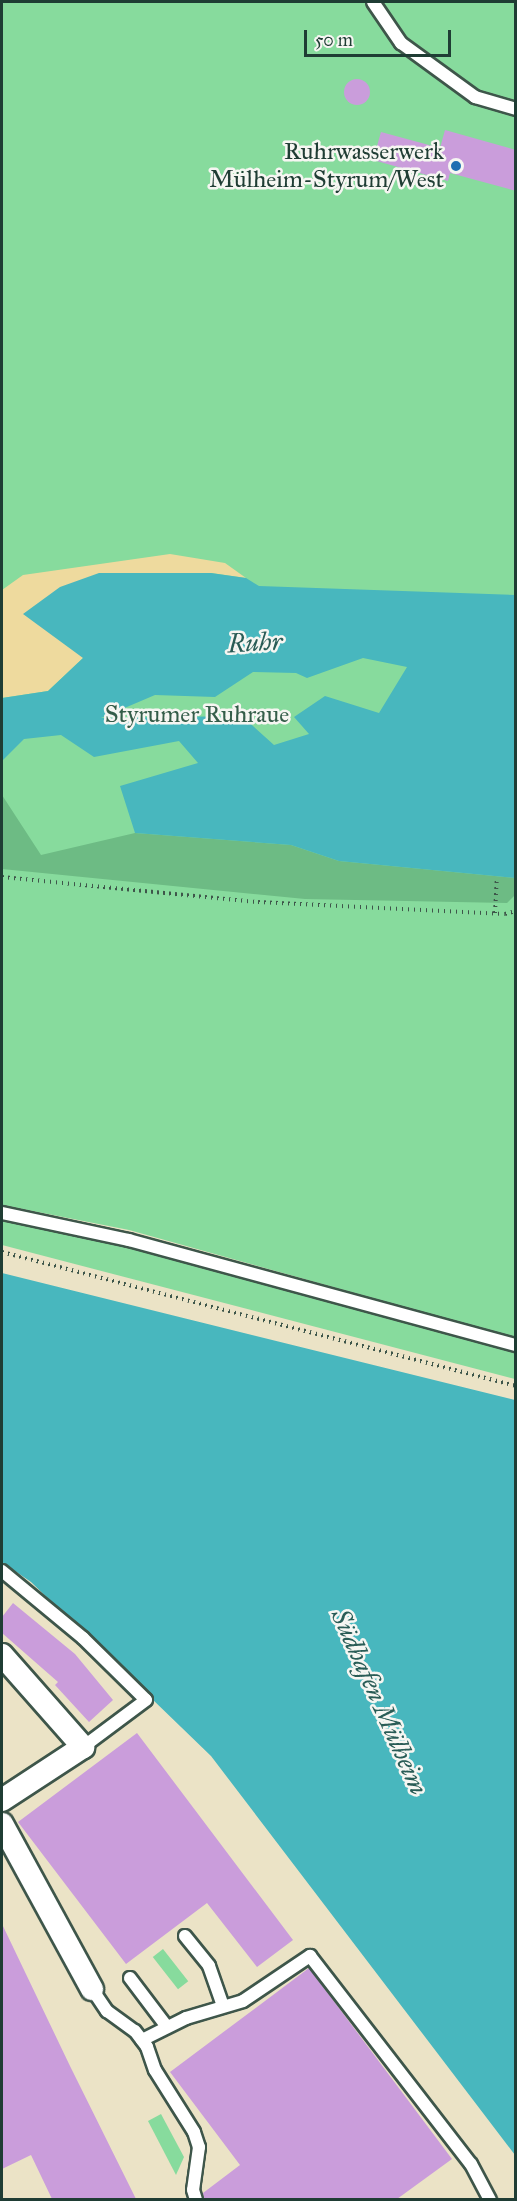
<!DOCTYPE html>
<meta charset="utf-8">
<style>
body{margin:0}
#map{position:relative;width:517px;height:2201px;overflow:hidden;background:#ebe3c6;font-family:"IM FELL Great Primer",serif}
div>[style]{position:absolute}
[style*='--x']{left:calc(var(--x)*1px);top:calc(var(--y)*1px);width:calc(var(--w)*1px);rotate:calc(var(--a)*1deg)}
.green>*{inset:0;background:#87db9d;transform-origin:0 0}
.forest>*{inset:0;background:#6dbb84}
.sand>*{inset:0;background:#eeda9e}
.water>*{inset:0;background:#48b7be}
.building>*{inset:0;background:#ca9ddb}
.round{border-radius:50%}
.path>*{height:4px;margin-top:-2px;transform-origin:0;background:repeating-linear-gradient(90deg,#3e564a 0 1.5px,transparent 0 6px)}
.roads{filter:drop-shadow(2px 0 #3e564a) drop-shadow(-2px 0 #3e564a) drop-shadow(0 2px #3e564a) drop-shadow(0 -2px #3e564a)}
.lane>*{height:12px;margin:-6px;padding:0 6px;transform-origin:6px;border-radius:6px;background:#fff}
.street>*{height:22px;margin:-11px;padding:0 11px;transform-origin:11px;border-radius:11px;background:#fff}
.dots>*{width:16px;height:16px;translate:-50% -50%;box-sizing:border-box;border:3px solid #f6f6f2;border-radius:50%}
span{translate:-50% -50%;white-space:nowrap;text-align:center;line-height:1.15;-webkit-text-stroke:5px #f6f6f2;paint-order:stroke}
.poi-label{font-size:24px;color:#1f3d34}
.right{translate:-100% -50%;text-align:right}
.park-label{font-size:24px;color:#345d49}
.water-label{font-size:26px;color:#295c56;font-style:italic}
.frame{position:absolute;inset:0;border:3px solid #1f3d34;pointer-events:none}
.scale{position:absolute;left:304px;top:30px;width:147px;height:27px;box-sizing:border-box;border:3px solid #1f3d34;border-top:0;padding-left:8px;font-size:18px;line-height:21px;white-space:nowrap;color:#1f3d34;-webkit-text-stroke:4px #f6f6f2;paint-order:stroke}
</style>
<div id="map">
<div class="green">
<div style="clip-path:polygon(2px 2px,515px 2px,515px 1338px,129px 1230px,2px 1205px)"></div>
<div style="clip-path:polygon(2px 1220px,123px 1245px,515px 1351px,515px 1379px,2px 1245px)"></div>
<div style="left:163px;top:1949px;width:41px;height:13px;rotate:52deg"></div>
<div style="clip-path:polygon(161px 2114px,184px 2157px,176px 2175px,148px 2121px)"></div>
</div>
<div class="forest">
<div style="clip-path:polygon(2px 795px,41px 855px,135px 833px,291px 845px,339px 861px,515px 878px,515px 895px,507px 903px,305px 899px,2px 869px)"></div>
</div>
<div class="sand">
<div style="clip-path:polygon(170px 554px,225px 563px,246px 578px,211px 573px,83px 658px,48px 691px,2px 698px,2px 590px,23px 575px)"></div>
</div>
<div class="water">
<div style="clip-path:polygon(evenodd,99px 573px,211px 573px,246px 578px,259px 586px,515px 595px,515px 878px,339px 861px,291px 845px,135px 833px,120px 786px,198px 763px,179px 741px,94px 757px,61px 735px,24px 739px,2px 761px,2px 698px,48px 691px,83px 658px,23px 614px,60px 587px,99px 573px,363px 658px,407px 667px,379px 713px,325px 696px,294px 717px,309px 734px,274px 745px,242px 716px,101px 718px,155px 695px,215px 697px,253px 672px,296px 673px,307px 678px,363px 658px)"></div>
<div style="clip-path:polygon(2px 1273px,515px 1400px,515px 2155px,211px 1756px,31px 1582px,2px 1562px)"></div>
</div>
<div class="building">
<div class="round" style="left:344px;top:79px;width:26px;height:26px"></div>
<div style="clip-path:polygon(445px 130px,516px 150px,516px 191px,450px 173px,448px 181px,373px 160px,381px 132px,440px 148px)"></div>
<div style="clip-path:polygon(13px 1603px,75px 1654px,113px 1700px,89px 1722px,55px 1685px,58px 1682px,2px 1633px,2px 1617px)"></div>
<div style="clip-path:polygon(137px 1733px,293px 1940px,257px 1967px,207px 1903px,126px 1964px,18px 1822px)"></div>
<div style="clip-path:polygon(2px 1924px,70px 2066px,136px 2199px,52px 2199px,31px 2155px,2px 2169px)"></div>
<div style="clip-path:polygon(309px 1968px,452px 2159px,397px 2199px,204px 2199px,203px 2193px,240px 2165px,170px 2072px)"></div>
</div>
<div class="path">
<div style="--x:2;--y:877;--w:257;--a:5.6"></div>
<div style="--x:258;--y:902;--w:247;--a:2.8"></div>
<div style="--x:505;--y:914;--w:11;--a:-15"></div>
<div style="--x:495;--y:913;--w:36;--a:-87"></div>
<div style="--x:2;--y:1252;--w:531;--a:14.61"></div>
</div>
<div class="roads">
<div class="lane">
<div style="--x:373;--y:2;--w:50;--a:55.7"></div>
<div style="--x:401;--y:43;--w:92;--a:36.1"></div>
<div style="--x:475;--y:97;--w:43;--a:16.3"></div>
<div style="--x:2;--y:1213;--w:130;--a:12"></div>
<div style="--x:129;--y:1240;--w:401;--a:15.2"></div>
<div style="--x:2;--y:1571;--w:105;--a:39.6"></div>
<div style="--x:83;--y:1638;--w:88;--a:44.5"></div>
<div style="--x:146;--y:1700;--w:79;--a:143.3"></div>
<div style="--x:185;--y:1936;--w:38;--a:51"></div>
<div style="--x:209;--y:1966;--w:42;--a:70.7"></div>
<div style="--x:130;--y:1978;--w:61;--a:52.9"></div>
<div style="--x:92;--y:1989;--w:27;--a:56"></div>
<div style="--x:107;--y:2011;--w:34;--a:36"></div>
<div style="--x:135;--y:2031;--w:20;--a:53"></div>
<div style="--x:147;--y:2047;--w:24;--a:71"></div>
<div style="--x:155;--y:2070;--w:73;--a:57.8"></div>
<div style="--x:194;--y:2132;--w:16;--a:72"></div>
<div style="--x:199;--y:2147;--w:43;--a:97.9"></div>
<div style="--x:193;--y:2190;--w:10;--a:73"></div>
<div style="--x:142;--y:2040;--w:49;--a:-26.6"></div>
<div style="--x:186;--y:2018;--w:59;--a:-16.6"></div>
<div style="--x:243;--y:2001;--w:81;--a:-33.9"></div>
<div style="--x:310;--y:1956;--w:263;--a:52.3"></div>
<div style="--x:471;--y:2164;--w:41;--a:62.2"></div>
</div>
<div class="street">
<div style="--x:2;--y:1655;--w:123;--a:48.6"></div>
<div style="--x:83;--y:1747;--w:97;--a:146.8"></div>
<div style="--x:2;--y:1824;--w:188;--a:61.4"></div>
</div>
</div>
<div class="dots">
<div style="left:456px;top:166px;background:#1f6fb2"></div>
</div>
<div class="poi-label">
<span class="right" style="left:444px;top:166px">Ruhrwasserwerk<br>Mülheim-Styrum/West</span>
</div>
<div class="park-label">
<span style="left:197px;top:715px">Styrumer Ruhraue</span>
</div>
<div class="water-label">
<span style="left:255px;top:643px;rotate:-3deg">Ruhr</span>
<span style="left:379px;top:1702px;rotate:66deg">Südhafen Mülheim</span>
</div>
<div class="frame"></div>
<div class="scale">50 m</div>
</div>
